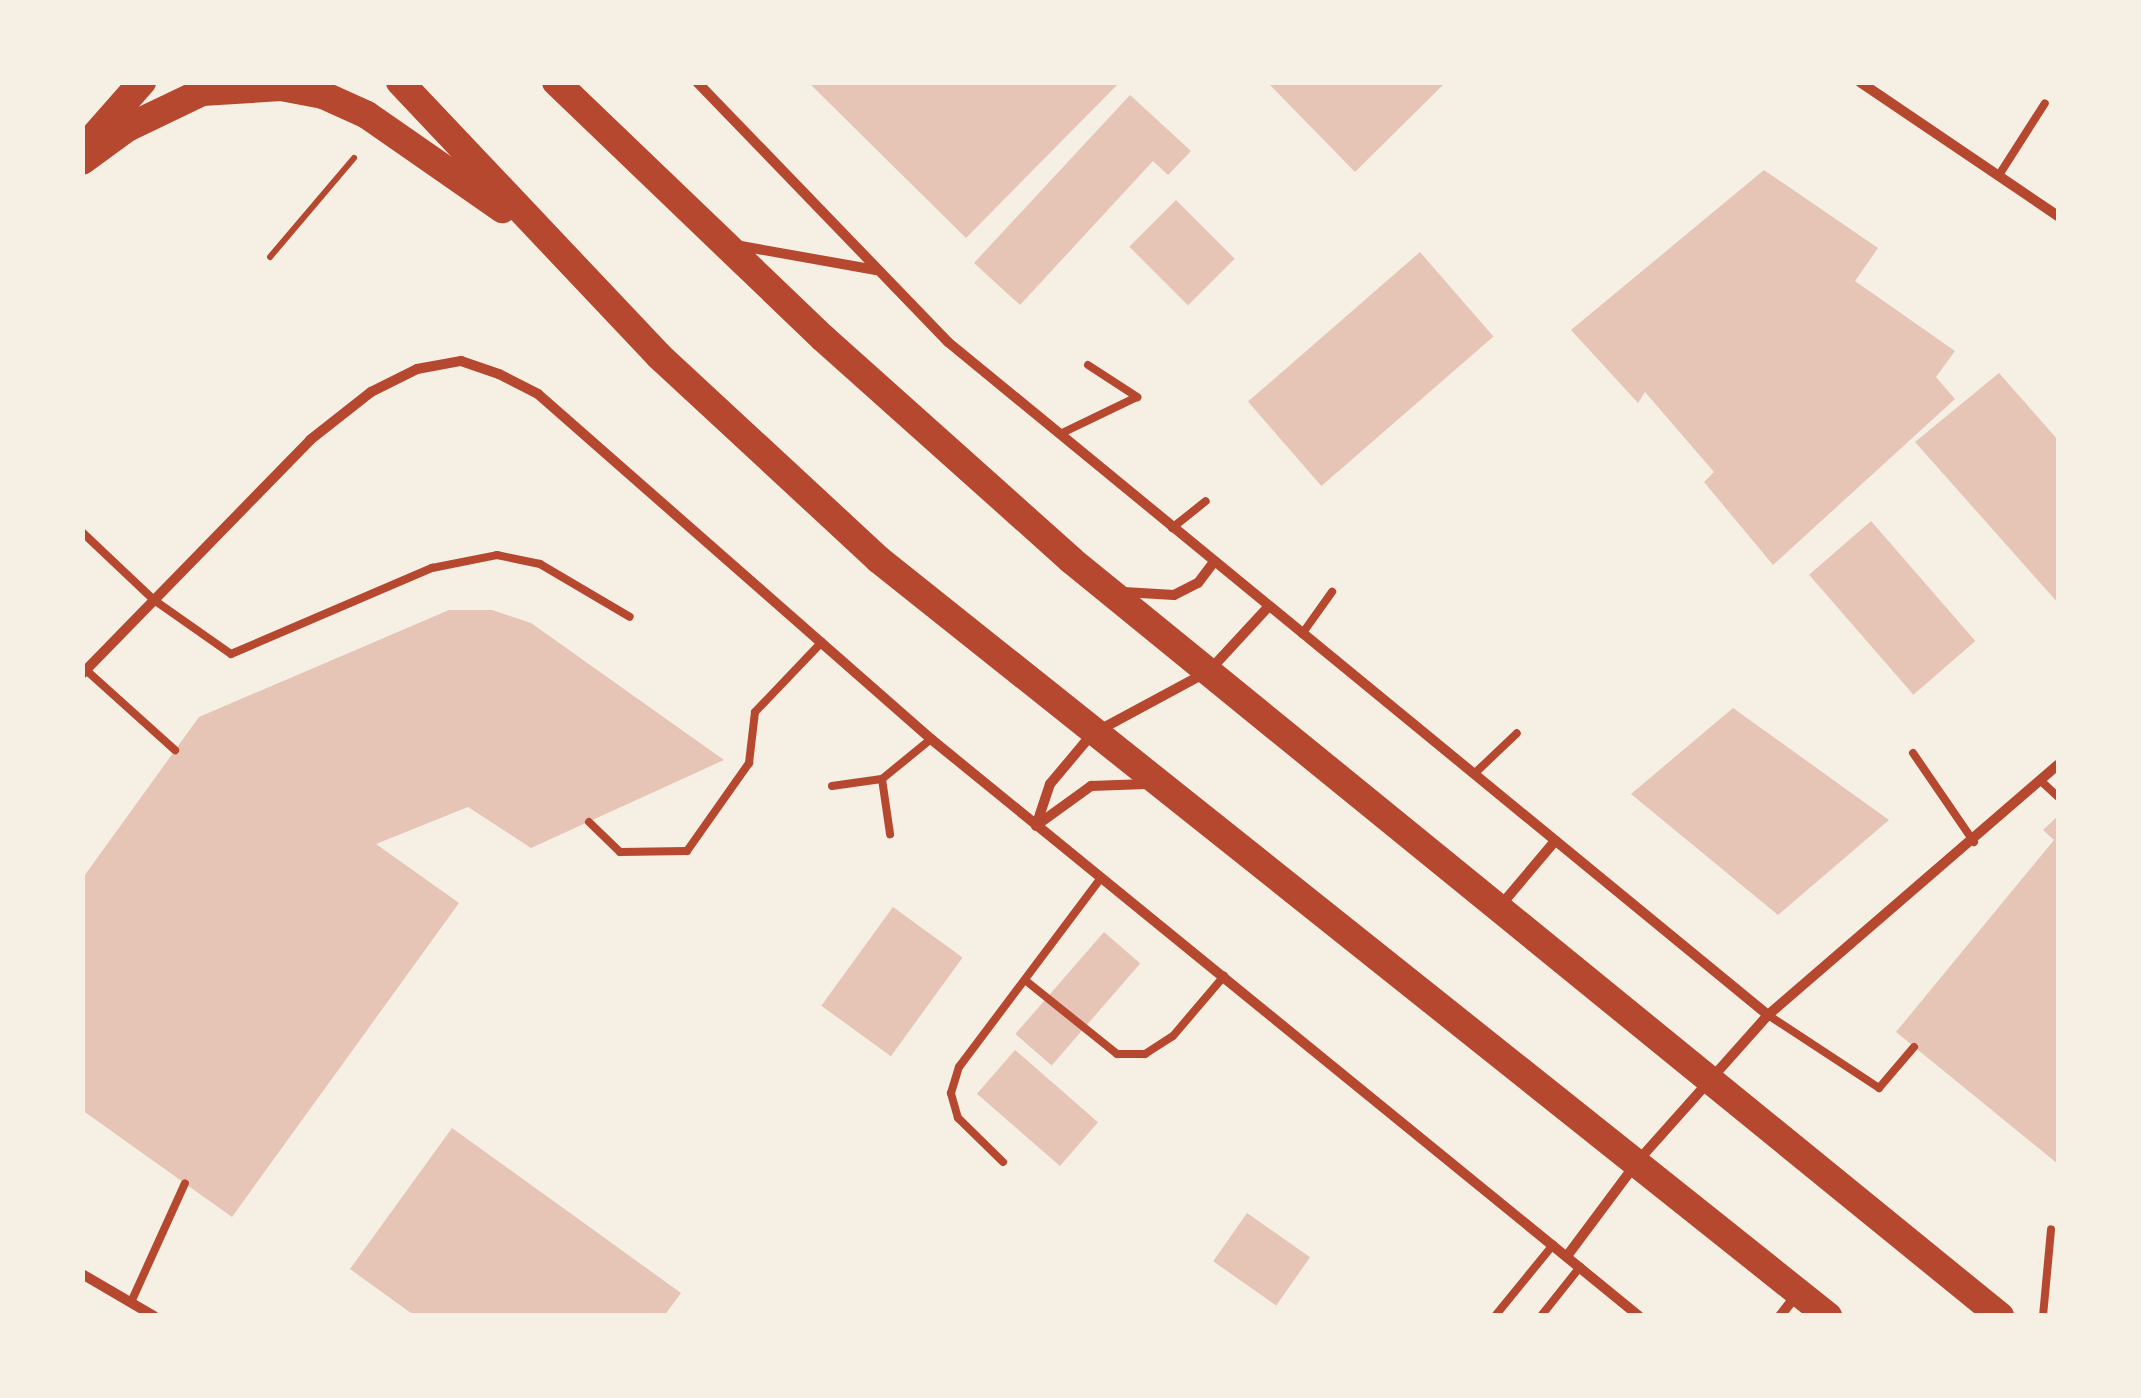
<!DOCTYPE html>
<style>
body{margin:0}
#map{position:relative;width:2141px;height:1398px;overflow:hidden;background:#f6efe4;font-family:Literata,serif}
div>[style]{position:absolute}
[style*='--x']{left:calc(var(--x)*1px);top:calc(var(--y)*1px);width:calc(var(--w)*1px);rotate:calc(var(--a)*1deg)}
.building>*{inset:0;background:#e6c5b7;transform-origin:0 0}
.path>*{height:6px;margin:-3px;padding:0 3px;transform-origin:3px;border-radius:3px;background:#b5482f}
.service>*{height:8px;margin:-4px;padding:0 4px;transform-origin:4px;border-radius:4px;background:#b5482f}
.minor>*{height:10px;margin:-5px;padding:0 5px;transform-origin:5px;border-radius:5px;background:#b5482f}
.trunk>*{height:28px;margin:-14px;padding:0 14px;transform-origin:14px;border-radius:14px;background:#b5482f}
span{translate:-50% -50%;white-space:nowrap;text-align:center;line-height:1.15;-webkit-text-stroke:10px #f6efe4;paint-order:stroke}
.frame{position:absolute;inset:0;border:85px solid #f6efe4;pointer-events:none}
</style>
<div id="map">
<div class="building">
<div style="clip-path:polygon(808px 82px,1120px 82px,966px 238px)"></div>
<div style="clip-path:polygon(1267px 82px,1446px 82px,1355px 172px)"></div>
<div style="clip-path:polygon(1130px 95px,1191px 151px,1168px 175px,1153px 161px,1020px 305px,974px 263px)"></div>
<div style="clip-path:polygon(1764px 170px,1878px 248px,1855px 281px,1955px 351px,1936px 377px,1955px 399px,1773px 565px,1704px 482px,1714px 472px,1645px 392px,1638px 403px,1571px 330px)"></div>
<div style="left:1176px;top:200px;width:83px;height:66px;rotate:45deg"></div>
<div style="left:1420px;top:252px;width:112px;height:228px;rotate:49deg"></div>
<div style="clip-path:polygon(1999px 373px,2058px 440px,2058px 603px,1915px 442px)"></div>
<div style="left:1871px;top:521px;width:159px;height:82px;rotate:49deg"></div>
<div style="clip-path:polygon(449px 610px,492px 610px,531px 623px,724px 760px,531px 848px,468px 807px,376px 844px,459px 903px,232px 1217px,82px 1110px,82px 879px,199px 717px)"></div>
<div style="clip-path:polygon(1733px 708px,1889px 820px,1778px 915px,1631px 794px)"></div>
<div style="clip-path:polygon(2058px 816px,2058px 1164px,1896px 1032px,2054px 840px,2043px 830px)"></div>
<div style="left:893px;top:907px;width:86px;height:122px;rotate:36deg"></div>
<div style="left:1104px;top:932px;width:48px;height:135px;rotate:41deg"></div>
<div style="left:1015px;top:1050px;width:110px;height:58px;rotate:41deg"></div>
<div style="clip-path:polygon(452px 1128px,681px 1293px,664px 1316px,415px 1316px,350px 1269px)"></div>
<div style="left:1247px;top:1213px;width:77px;height:59px;rotate:35deg"></div>
</div>
<div class="path">
<div style="--x:270;--y:257;--w:130;--a:-49.7"></div>
</div>
<div class="service">
<div style="--x:1999;--y:175;--w:85;--a:-57.4"></div>
<div style="--x:1088;--y:365;--w:59;--a:33.1"></div>
<div style="--x:1060;--y:434;--w:85;--a:-25.7"></div>
<div style="--x:1172;--y:528;--w:43;--a:-38.5"></div>
<div style="--x:82;--y:532;--w:99;--a:43.4"></div>
<div style="--x:154;--y:600;--w:94;--a:35"></div>
<div style="--x:231;--y:654;--w:219;--a:-23.2"></div>
<div style="--x:432;--y:568;--w:66;--a:-11.3"></div>
<div style="--x:497;--y:555;--w:44;--a:11.8"></div>
<div style="--x:540;--y:564;--w:104;--a:30.5"></div>
<div style="--x:1302;--y:634;--w:52;--a:-54.5"></div>
<div style="--x:86;--y:670;--w:120;--a:42"></div>
<div style="--x:1913;--y:753;--w:108;--a:55.6"></div>
<div style="--x:1474;--y:774;--w:59;--a:-43.6"></div>
<div style="--x:882;--y:779;--w:63;--a:-39.2"></div>
<div style="--x:2041;--y:781;--w:23;--a:43"></div>
<div style="--x:832;--y:786;--w:50;--a:-8"></div>
<div style="--x:882;--y:779;--w:56;--a:81.7"></div>
<div style="--x:589;--y:822;--w:43;--a:44.1"></div>
<div style="--x:620;--y:852;--w:67;--a:-0.9"></div>
<div style="--x:687;--y:851;--w:108;--a:-54.8"></div>
<div style="--x:749;--y:763;--w:51;--a:-83.3"></div>
<div style="--x:755;--y:712;--w:97;--a:-46.3"></div>
<div style="--x:1025;--y:980;--w:118;--a:38.8"></div>
<div style="--x:1117;--y:1054;--w:28;--a:0"></div>
<div style="--x:1145;--y:1054;--w:33;--a:-33"></div>
<div style="--x:1173;--y:1036;--w:79;--a:-49.6"></div>
<div style="--x:1768;--y:1015;--w:133;--a:33.3"></div>
<div style="--x:1879;--y:1088;--w:54;--a:-49.5"></div>
<div style="--x:1003;--y:1162;--w:63;--a:-135.6"></div>
<div style="--x:958;--y:1118;--w:26;--a:-106"></div>
<div style="--x:951;--y:1093;--w:27;--a:-73"></div>
<div style="--x:959;--y:1067;--w:236;--a:-53.1"></div>
<div style="--x:132;--y:1300;--w:128;--a:-65.6"></div>
<div style="--x:1495;--y:1316;--w:92;--a:-50.8"></div>
<div style="--x:1541;--y:1316;--w:63;--a:-51.5"></div>
<div style="--x:2043;--y:1316;--w:87;--a:-84.7"></div>
</div>
<div class="minor">
<div style="--x:697;--y:82;--w:361;--a:46"></div>
<div style="--x:948;--y:342;--w:1061;--a:39.38"></div>
<div style="--x:1860;--y:82;--w:239;--a:34.1"></div>
<div style="--x:741;--y:246;--w:137;--a:10.1"></div>
<div style="--x:1124;--y:592;--w:50;--a:3.4"></div>
<div style="--x:1174;--y:595;--w:27;--a:-27"></div>
<div style="--x:1198;--y:583;--w:26;--a:-53"></div>
<div style="--x:82;--y:674;--w:327;--a:-45.7"></div>
<div style="--x:310;--y:440;--w:78;--a:-38.2"></div>
<div style="--x:371;--y:392;--w:51;--a:-26.6"></div>
<div style="--x:417;--y:369;--w:45;--a:-10.3"></div>
<div style="--x:461;--y:361;--w:40;--a:18.9"></div>
<div style="--x:499;--y:374;--w:44;--a:27.1"></div>
<div style="--x:538;--y:394;--w:523;--a:41.28"></div>
<div style="--x:931;--y:739;--w:913;--a:39.18"></div>
<div style="--x:1037;--y:825;--w:67;--a:-35.8"></div>
<div style="--x:1091;--y:786;--w:55;--a:-2.1"></div>
<div style="--x:1036;--y:826;--w:44;--a:-71.6"></div>
<div style="--x:1050;--y:784;--w:65;--a:-50"></div>
<div style="--x:1092;--y:734;--w:133;--a:-28.3"></div>
<div style="--x:1209;--y:671;--w:87;--a:-47.3"></div>
<div style="--x:1501;--y:905;--w:84;--a:-49.8"></div>
<div style="--x:1567;--y:1256;--w:117;--a:-53.3"></div>
<div style="--x:1637;--y:1162;--w:197;--a:-48.3"></div>
<div style="--x:1768;--y:1015;--w:383;--a:-40.8"></div>
<div style="--x:82;--y:1274;--w:83;--a:30.3"></div>
<div style="--x:1780;--y:1316;--w:29;--a:-52"></div>
</div>
<div class="trunk">
<div style="--x:400;--y:82;--w:377;--a:46.6"></div>
<div style="--x:659;--y:356;--w:299;--a:42.8"></div>
<div style="--x:878;--y:559;--w:1215;--a:38.55"></div>
<div style="--x:556;--y:82;--w:370;--a:43.8"></div>
<div style="--x:823;--y:338;--w:333;--a:41.8"></div>
<div style="--x:1071;--y:560;--w:1198;--a:39.14"></div>
<div style="--x:90;--y:141;--w:79;--a:-48.6"></div>
<div style="--x:82;--y:161;--w:56;--a:-36.3"></div>
<div style="--x:127;--y:128;--w:83;--a:-25.6"></div>
<div style="--x:202;--y:92;--w:79;--a:-3.6"></div>
<div style="--x:281;--y:87;--w:43;--a:10.8"></div>
<div style="--x:323;--y:95;--w:48;--a:24.4"></div>
<div style="--x:367;--y:115;--w:165;--a:34.8"></div>
</div>
<div class="frame"></div>
</div>
